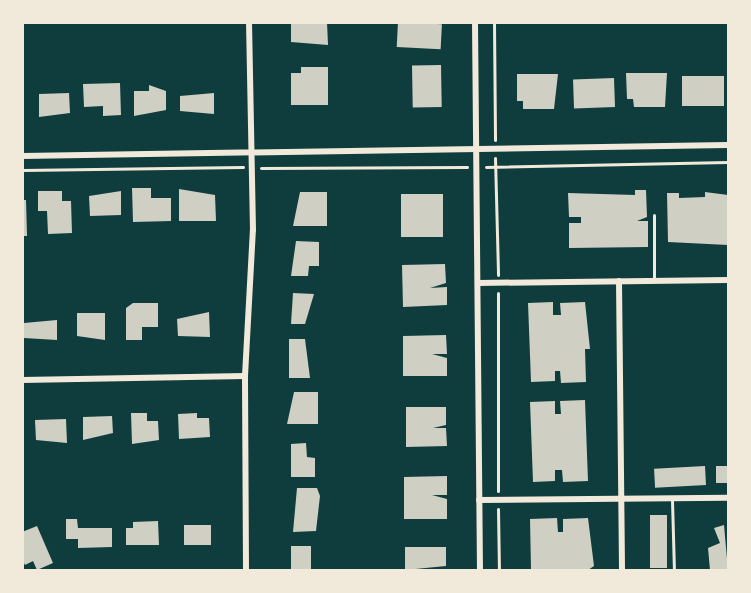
<!DOCTYPE html>
<style>
body{margin:0}
#map{position:relative;width:751px;height:593px;overflow:hidden;background:#0f3d3e;font-family:"Public Sans",sans-serif}
div>[style]{position:absolute}
[style*='--x']{left:calc(var(--x)*1px);top:calc(var(--y)*1px);width:calc(var(--w)*1px);rotate:calc(var(--a)*1deg)}
.building>*{inset:0;background:#cfcfc3;transform-origin:0 0}
.path>*{height:3px;margin:-1.5px;padding:0 1.5px;transform-origin:1.5px;border-radius:1.5px;background:#f1e9da}
.service>*{height:3px;margin:-1.5px;padding:0 1.5px;transform-origin:1.5px;border-radius:1.5px;background:#f1e9da}
.minor>*{height:6px;margin:-3px;padding:0 3px;transform-origin:3px;border-radius:3px;background:#f1e9da}
span{translate:-50% -50%;white-space:nowrap;text-align:center;line-height:1.15;-webkit-text-stroke:4.5px #f1e9da;paint-order:stroke}
.frame{position:absolute;inset:0;border:24px solid #f1e9da;pointer-events:none}
</style>
<div id="map">
<div class="building">
<div style="clip-path:polygon(291px 22px,327px 22px,328px 45px,291px 42px)"></div>
<div style="left:398px;top:22px;width:44px;height:25px;rotate:3deg"></div>
<div style="left:441px;top:65px;width:42px;height:29px;rotate:89deg"></div>
<div style="clip-path:polygon(301px 67px,328px 67px,328px 105px,291px 105px,291px 73px,301px 73px)"></div>
<div style="clip-path:polygon(626px 73px,667px 73px,665px 107px,634px 107px,633px 99px,627px 99px)"></div>
<div style="clip-path:polygon(517px 74px,558px 74px,554px 109px,523px 109px,523px 101px,517px 101px)"></div>
<div style="left:682px;top:76px;width:42px;height:30px"></div>
<div style="left:614px;top:78px;width:29px;height:41px;rotate:88deg"></div>
<div style="clip-path:polygon(120px 83px,121px 115px,103px 116px,103px 106px,84px 107px,83px 84px)"></div>
<div style="clip-path:polygon(149px 85px,166px 91px,166px 110px,134px 116px,134px 91px,149px 91px)"></div>
<div style="clip-path:polygon(69px 93px,70px 113px,39px 117px,39px 94px)"></div>
<div style="clip-path:polygon(214px 93px,214px 114px,180px 111px,180px 96px)"></div>
<div style="clip-path:polygon(132px 188px,151px 188px,151px 198px,171px 198px,171px 221px,133px 222px)"></div>
<div style="clip-path:polygon(179px 189px,215px 195px,216px 221px,179px 221px)"></div>
<div style="clip-path:polygon(635px 190px,646px 190px,647px 217px,637px 221px,648px 221px,648px 247px,569px 248px,569px 223px,581px 223px,581px 217px,569px 217px,568px 193px,635px 195px)"></div>
<div style="clip-path:polygon(38px 191px,62px 191px,62px 201px,71px 201px,72px 233px,48px 234px,47px 211px,38px 211px)"></div>
<div style="clip-path:polygon(121px 191px,121px 215px,90px 216px,89px 196px)"></div>
<div style="clip-path:polygon(300px 192px,327px 192px,327px 226px,293px 226px)"></div>
<div style="clip-path:polygon(705px 192px,728px 195px,728px 245px,668px 242px,667px 193px,679px 193px,679px 198px,705px 197px)"></div>
<div style="left:401px;top:194px;width:42px;height:43px"></div>
<div style="clip-path:polygon(22px 200px,26px 200px,27px 236px,22px 236px)"></div>
<div style="clip-path:polygon(296px 241px,319px 242px,319px 266px,309px 266px,308px 276px,291px 276px)"></div>
<div style="clip-path:polygon(445px 264px,446px 283px,430px 288px,447px 287px,447px 305px,403px 307px,402px 265px)"></div>
<div style="clip-path:polygon(293px 293px,314px 294px,305px 324px,291px 324px)"></div>
<div style="clip-path:polygon(553px 302px,553px 315px,561px 315px,560px 303px,585px 302px,590px 349px,585px 349px,586px 382px,561px 383px,560px 371px,555px 371px,555px 381px,531px 382px,528px 303px)"></div>
<div style="clip-path:polygon(133px 303px,158px 303px,158px 327px,142px 327px,142px 340px,126px 340px,126px 308px)"></div>
<div style="clip-path:polygon(209px 312px,210px 337px,178px 336px,177px 319px)"></div>
<div style="clip-path:polygon(77px 313px,105px 313px,105px 340px,77px 336px)"></div>
<div style="clip-path:polygon(57px 320px,57px 340px,24px 338px,24px 323px)"></div>
<div style="clip-path:polygon(446px 335px,447px 354px,432px 354px,447px 358px,447px 376px,403px 376px,403px 336px)"></div>
<div style="clip-path:polygon(289px 339px,305px 339px,310px 378px,289px 378px)"></div>
<div style="clip-path:polygon(294px 392px,318px 392px,318px 424px,287px 424px)"></div>
<div style="clip-path:polygon(585px 400px,588px 481px,563px 482px,562px 470px,555px 470px,555px 481px,533px 482px,530px 402px,555px 401px,555px 414px,561px 414px,560px 401px)"></div>
<div style="clip-path:polygon(406px 407px,446px 407px,446px 425px,433px 428px,446px 428px,447px 446px,406px 447px)"></div>
<div style="clip-path:polygon(131px 413px,147px 413px,147px 421px,158px 421px,159px 440px,132px 444px)"></div>
<div style="clip-path:polygon(197px 413px,197px 418px,209px 418px,210px 437px,179px 439px,178px 414px)"></div>
<div style="clip-path:polygon(112px 416px,113px 433px,83px 440px,83px 417px)"></div>
<div style="clip-path:polygon(66px 419px,67px 443px,36px 440px,35px 420px)"></div>
<div style="clip-path:polygon(306px 443px,307px 457px,315px 458px,315px 477px,291px 477px,291px 444px)"></div>
<div style="left:705px;top:466px;width:19px;height:51px;rotate:87deg"></div>
<div style="left:716px;top:466px;width:12px;height:17px"></div>
<div style="clip-path:polygon(447px 476px,447px 495px,432px 495px,447px 499px,447px 519px,404px 519px,404px 477px)"></div>
<div style="clip-path:polygon(297px 488px,317px 488px,320px 496px,316px 531px,293px 532px)"></div>
<div style="left:650px;top:515px;width:17px;height:53px"></div>
<div style="clip-path:polygon(557px 518px,558px 532px,563px 532px,563px 519px,588px 518px,594px 566px,588px 570px,531px 570px,530px 519px)"></div>
<div style="clip-path:polygon(66px 519px,77px 519px,78px 528px,112px 528px,112px 547px,78px 548px,78px 539px,66px 539px)"></div>
<div style="clip-path:polygon(158px 521px,159px 545px,126px 545px,126px 528px,133px 528px,133px 522px)"></div>
<div style="left:211px;top:525px;width:20px;height:27px;rotate:90deg"></div>
<div style="clip-path:polygon(724px 525px,728px 570px,710px 570px,708px 548px,720px 543px,714px 528px)"></div>
<div style="clip-path:polygon(37px 526px,53px 563px,37px 570px,33px 561px,25px 565px,22px 559px,22px 532px)"></div>
<div style="left:291px;top:546px;width:20px;height:24px"></div>
<div style="clip-path:polygon(405px 547px,446px 547px,446px 566px,405px 570px)"></div>
</div>
<div class="path">
<div style="--x:494;--y:22;--w:118;--a:89.5"></div>
<div style="--x:495;--y:158;--w:117;--a:88.5"></div>
<div style="--x:486;--y:167;--w:242;--a:-1.2"></div>
<div style="--x:261;--y:168;--w:206;--a:-0.3"></div>
<div style="--x:22;--y:170;--w:221;--a:-0.8"></div>
<div style="--x:498;--y:293;--w:198;--a:90"></div>
<div style="--x:498;--y:509;--w:61;--a:89.1"></div>
</div>
<div class="service">
<div style="--x:654;--y:280;--w:65;--a:-90"></div>
<div style="--x:672;--y:500;--w:70;--a:88.4"></div>
</div>
<div class="minor">
<div style="--x:475;--y:22;--w:548;--a:89.48"></div>
<div style="--x:22;--y:156;--w:706;--a:-0.89"></div>
<div style="--x:619;--y:281;--w:289;--a:89.4"></div>
<div style="--x:479;--y:283;--w:249;--a:-0.7"></div>
<div style="--x:22;--y:380;--w:223;--a:-1"></div>
<div style="--x:479;--y:500;--w:249;--a:-0.5"></div>
<div style="--x:246;--y:570;--w:194;--a:-90.3"></div>
<div style="--x:245;--y:376;--w:146;--a:-86.9"></div>
<div style="--x:253;--y:230;--w:208;--a:-91.1"></div>
</div>
<div class="frame"></div>
</div>
